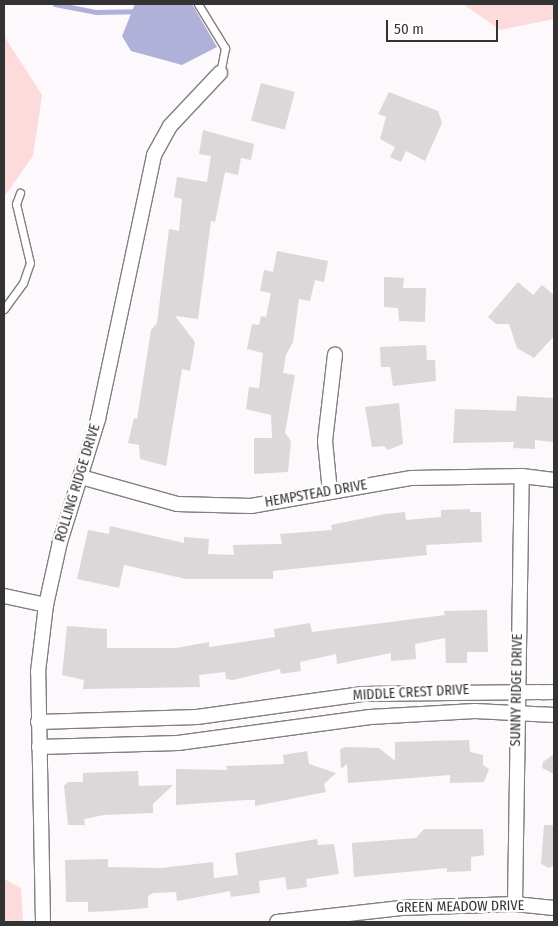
<!DOCTYPE html>
<style>
body{margin:0}
#map{position:relative;width:558px;height:926px;overflow:hidden;background:#fcf8fb;font-family:"Fira Sans Condensed",sans-serif}
div>[style]{position:absolute}
[style*='--x']{left:calc(var(--x)*1px);top:calc(var(--y)*1px);width:calc(var(--w)*1px);rotate:calc(var(--a)*1deg)}
.green>*{inset:0;background:#fddadc}
.water>*{inset:0;background:#b0b1d9}
.stream>*{height:4.5px;margin:-2.25px;padding:0 2.25px;transform-origin:2.25px;border-radius:2.25px;background:#b0b1d9}
.building>*{inset:0;background:#dcd7d9;transform-origin:0 0}
.roads{filter:drop-shadow(1px 0 #817e81) drop-shadow(-1px 0 #817e81) drop-shadow(0 1px #817e81) drop-shadow(0 -1px #817e81)}
.lane>*{height:7px;margin:-3.5px;padding:0 3.5px;transform-origin:3.5px;border-radius:3.5px;background:#fff}
.street>*{height:14px;margin:-7px;padding:0 7px;transform-origin:7px;border-radius:7px;background:#fff}
span{translate:-50% -50%;white-space:nowrap;text-align:center;line-height:1.15;-webkit-text-stroke:4.5px #fff;paint-order:stroke}
.street-label{font-size:14px;color:#343334}
.frame{position:absolute;inset:0;border:5px solid #343334;pointer-events:none}
.scale{position:absolute;left:386px;top:20px;width:112px;height:22px;box-sizing:border-box;border:2px solid #343334;border-top:0;padding-left:6px;font-size:15px;line-height:18px;white-space:nowrap;color:#343334;-webkit-text-stroke:4px #fff;paint-order:stroke}
</style>
<div id="map">
<div class="green">
<div style="clip-path:polygon(463px 4px,554px 4px,554px 19px,500px 30px)"></div>
<div style="clip-path:polygon(4px 36px,42px 95px,33px 156px,4px 197px)"></div>
<div style="clip-path:polygon(4px 879px,21px 888px,23px 922px,4px 922px)"></div>
</div>
<div class="water">
<div style="clip-path:polygon(135px 4px,192px 4px,217px 47px,182px 65px,131px 51px,122px 36px)"></div>
</div>
<div class="stream">
<div style="--x:55;--y:4;--w:42;--a:11"></div>
<div style="--x:96;--y:12;--w:39;--a:-1"></div>
</div>
<div class="building">
<div style="left:261px;top:83px;width:35px;height:39px;rotate:15deg"></div>
<div style="clip-path:polygon(389px 92px,438px 111px,442px 123px,425px 161px,406px 151px,401px 162px,390px 157px,395px 147px,380px 139px,386px 117px,378px 114px)"></div>
<div style="clip-path:polygon(203px 130px,254px 144px,251px 160px,241px 158px,238px 175px,225px 172px,215px 222px,211px 221px,198px 319px,175px 316px,195px 342px,190px 371px,182px 369px,166px 466px,140px 459px,139px 445px,128px 443px,134px 418px,137px 419px,151px 330px,157px 323px,169px 229px,179px 231px,182px 199px,174px 197px,177px 177px,207px 182px,211px 156px,199px 154px)"></div>
<div style="clip-path:polygon(277px 251px,328px 261px,324px 282px,315px 280px,310px 301px,299px 299px,293px 342px,286px 355px,283px 373px,295px 375px,285px 433px,291px 441px,288px 472px,254px 474px,254px 438px,272px 438px,271px 415px,246px 409px,249px 387px,259px 388px,263px 353px,247px 349px,252px 324px,259px 325px,261px 316px,266px 317px,271px 293px,260px 291px,264px 270px,273px 272px)"></div>
<div style="clip-path:polygon(384px 277px,404px 278px,403px 288px,426px 288px,425px 322px,399px 321px,398px 308px,384px 307px)"></div>
<div style="clip-path:polygon(518px 282px,533px 295px,542px 285px,554px 295px,554px 336px,534px 358px,517px 348px,509px 324px,496px 324px,488px 317px)"></div>
<div style="clip-path:polygon(426px 345px,427px 360px,435px 360px,436px 381px,393px 386px,390px 367px,381px 367px,380px 347px)"></div>
<div style="clip-path:polygon(517px 396px,554px 398px,553px 442px,535px 440px,535px 449px,513px 448px,514px 442px,453px 443px,455px 409px,516px 411px)"></div>
<div style="clip-path:polygon(399px 403px,403px 444px,388px 450px,384px 446px,372px 447px,365px 407px)"></div>
<div style="clip-path:polygon(470px 509px,470px 512px,481px 512px,482px 542px,426px 545px,427px 555px,273px 571px,273px 579px,186px 579px,124px 565px,119px 588px,77px 579px,88px 530px,109px 534px,110px 526px,184px 543px,184px 537px,209px 539px,208px 554px,234px 555px,233px 545px,282px 544px,280px 534px,332px 530px,331px 525px,385px 514px,405px 512px,406px 520px,441px 517px,441px 510px)"></div>
<div style="clip-path:polygon(487px 610px,488px 652px,467px 652px,467px 663px,446px 663px,445px 638px,415px 644px,416px 659px,391px 661px,391px 653px,337px 664px,336px 654px,300px 662px,301px 671px,281px 674px,280px 669px,233px 680px,226px 679px,225px 672px,199px 675px,200px 687px,83px 689px,84px 680px,62px 675px,67px 626px,107px 629px,107px 648px,176px 648px,209px 642px,209px 647px,275px 637px,274px 629px,310px 623px,312px 632px,445px 615px,444px 611px)"></div>
<div style="clip-path:polygon(469px 740px,470px 752px,483px 755px,483px 765px,489px 769px,484px 782px,450px 783px,450px 775px,348px 783px,347px 764px,341px 769px,340px 749px,346px 747px,379px 748px,395px 761px,395px 742px)"></div>
<div style="clip-path:polygon(307px 751px,309px 764px,336px 773px,324px 784px,326px 792px,255px 806px,255px 800px,246px 800px,176px 805px,176px 769px,227px 770px,226px 766px,284px 764px,283px 755px)"></div>
<div style="clip-path:polygon(554px 754px,554px 774px,542px 768px,543px 762px)"></div>
<div style="clip-path:polygon(138px 771px,139px 786px,173px 785px,153px 804px,153px 813px,104px 815px,84px 819px,85px 825px,68px 825px,64px 786px,68px 782px,83px 782px,83px 773px)"></div>
<div style="clip-path:polygon(544px 825px,554px 825px,554px 865px,549px 868px,541px 864px)"></div>
<div style="clip-path:polygon(424px 829px,483px 829px,484px 855px,471px 857px,471px 871px,447px 872px,447px 868px,354px 877px,352px 843px,416px 838px)"></div>
<div style="clip-path:polygon(317px 839px,318px 845px,334px 844px,339px 874px,306px 879px,307px 887px,287px 890px,285px 877px,259px 881px,260px 893px,231px 897px,230px 891px,177px 901px,176px 892px,153px 893px,148px 896px,148px 908px,110px 911px,88px 912px,88px 902px,66px 902px,65px 860px,108px 859px,108px 867px,161px 868px,213px 862px,214px 878px,238px 875px,235px 853px)"></div>
</div>
<div class="roads">
<div class="lane">
<div style="--x:198;--y:4;--w:52;--a:58.5"></div>
<div style="--x:225;--y:48;--w:25;--a:101"></div>
<div style="--x:4;--y:309;--w:32;--a:-54"></div>
<div style="--x:23;--y:283;--w:21;--a:-71"></div>
<div style="--x:30;--y:263;--w:61;--a:-103.3"></div>
<div style="--x:16;--y:204;--w:12;--a:-70"></div>
</div>
<div class="street">
<div style="--x:81;--y:477;--w:100;--a:15.7"></div>
<div style="--x:177;--y:504;--w:74;--a:1.5"></div>
<div style="--x:251;--y:506;--w:163;--a:-9.9"></div>
<div style="--x:412;--y:478;--w:110;--a:-1"></div>
<div style="--x:522;--y:476;--w:32;--a:7"></div>
<div style="--x:330;--y:492;--w:51;--a:-95.6"></div>
<div style="--x:325;--y:441;--w:87;--a:-83.4"></div>
<div style="--x:4;--y:596;--w:43;--a:12.1"></div>
<div style="--x:38;--y:722;--w:159;--a:-1.8"></div>
<div style="--x:197;--y:717;--w:167;--a:-7.9"></div>
<div style="--x:362;--y:694;--w:192;--a:-0.6"></div>
<div style="--x:39;--y:747;--w:139;--a:-1.6"></div>
<div style="--x:178;--y:743;--w:194;--a:-7.7"></div>
<div style="--x:370;--y:717;--w:105;--a:-3.3"></div>
<div style="--x:475;--y:711;--w:79;--a:2.9"></div>
<div style="--x:515;--y:904;--w:428;--a:-89.1"></div>
<div style="--x:43;--y:922;--w:250;--a:-91.1"></div>
<div style="--x:38;--y:672;--w:67;--a:-83.2"></div>
<div style="--x:46;--y:605;--w:65;--a:-77.5"></div>
<div style="--x:60;--y:542;--w:129;--a:-72.8"></div>
<div style="--x:98;--y:419;--w:270;--a:-78"></div>
<div style="--x:154;--y:155;--w:33;--a:-61"></div>
<div style="--x:170;--y:126;--w:73;--a:-46.7"></div>
<div style="--x:277;--y:922;--w:125;--a:-6.4"></div>
<div style="--x:401;--y:908;--w:114;--a:-2"></div>
<div style="--x:515;--y:904;--w:39;--a:6"></div>
</div>
</div>
<div class="street-label">
<span style="left:78px;top:483px;rotate:-73deg">ROLLING RIDGE DRIVE</span>
<span style="left:316px;top:494px;rotate:-10deg">HEMPSTEAD DRIVE</span>
<span style="left:517px;top:690px;rotate:-89deg">SUNNY RIDGE DRIVE</span>
<span style="left:411px;top:693px;rotate:-3deg">MIDDLE CREST DRIVE</span>
<span style="left:460px;top:907px;rotate:-1deg">GREEN MEADOW DRIVE</span>
</div>
<div class="frame"></div>
<div class="scale">50 m</div>
</div>
